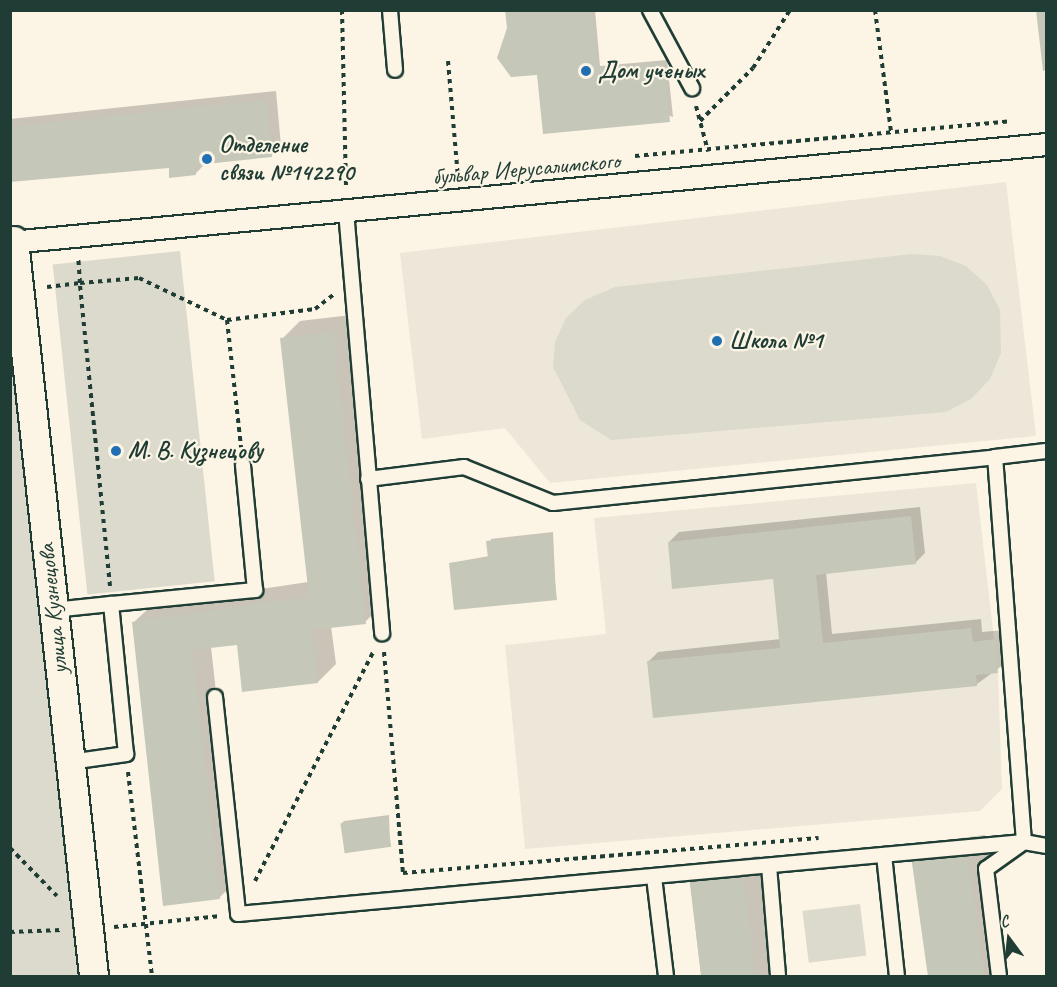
<!DOCTYPE html>
<meta charset="utf-8">
<style>
body{margin:0}
#map{position:relative;width:1057px;height:987px;overflow:hidden;background:#fcf5e5;font-family:Caveat,sans-serif}
div>[style]{position:absolute}
[style*='--x']{left:calc(var(--x)*1px);top:calc(var(--y)*1px);width:calc(var(--w)*1px);rotate:calc(var(--a)*1deg)}
.built>*{inset:0;background:#ece7d8}
.green>*{inset:0;background:#dcdacc;transform-origin:0 0}
.shadow>*{inset:0;background:#0003}
.building>*{inset:0;background:#c5c7b9;transform-origin:0 0}
.path>*{height:4px;margin-top:-2px;transform-origin:0;background:repeating-linear-gradient(90deg,#1f3d34 0 4.5px,transparent 0 9px)}
.roads{filter:drop-shadow(2px 0 #1f3d34) drop-shadow(-2px 0 #1f3d34) drop-shadow(0 2px #1f3d34) drop-shadow(0 -2px #1f3d34)}
.service>*{height:14px;margin:-7px;padding:0 7px;transform-origin:7px;border-radius:7px;background:#fcf5e5}
.pedestrian>*{height:21px;margin:-10.5px;padding:0 10.5px;transform-origin:10.5px;border-radius:10.5px;background:#fcf5e5}
.minor>*{height:28px;margin:-14px;padding:0 14px;transform-origin:14px;border-radius:14px;background:#fcf5e5}
.dots>*{width:16px;height:16px;translate:-50% -50%;box-sizing:border-box;border:3px solid #fcf5e5;border-radius:50%}
span{translate:-50% -50%;white-space:nowrap;text-align:center;line-height:1.15;-webkit-text-stroke:4.5px #fcf5e5;paint-order:stroke}
.poi-label{font-size:24px;color:#1f3d34;font-weight:700}
.left{translate:0 -50%;text-align:left}
.street-label{font-size:24px;color:#1f3d34}
.frame{position:absolute;inset:0;border:12px solid #1f3d34;pointer-events:none}
.north{position:absolute;left:979px;top:909px;width:60px;height:60px;-webkit-text-stroke:4px #fcf5e5;paint-order:stroke;rotate:345deg;font-size:16px;font-weight:700;line-height:24px;text-align:center;color:#1f3d34}
.north::after{content:'';display:block;margin:auto;width:21px;height:27px;background:#1f3d34;clip-path:polygon(50% 0,100% 100%,50% 72%,0 100%)}
</style>
<div id="map">
<div class="built">
<div style="clip-path:polygon(1006px 182px,1036px 436px,550px 483px,505px 428px,422px 439px,400px 253px)"></div>
<div style="clip-path:polygon(976px 483px,998px 673px,1002px 789px,980px 811px,525px 849px,505px 645px,606px 634px,594px 518px)"></div>
</div>
<div class="green">
<div style="left:180px;top:251px;width:332px;height:128px;rotate:84deg"></div>
<div style="clip-path:polygon(912px 254px,940px 256px,966px 266px,987px 285px,1000px 310px,1001px 353px,990px 379px,971px 399px,946px 412px,611px 440px,580px 420px,553px 367px,555px 342px,566px 318px,585px 300px,615px 287px)"></div>
<div style="clip-path:polygon(10px 299px,88px 976px,11px 976px)"></div>
<div style="left:860px;top:904px;width:52px;height:58px;rotate:83deg"></div>
</div>
<div class="shadow">
<div style="clip-path:polygon(506px 10px,595px 10px,600px 66px,667px 60px,673px 117px,538px 73px,508px 28px)"></div>
<div style="clip-path:polygon(1038px 10px,1046px 10px,1046px 69px,1044px 69px)"></div>
<div style="clip-path:polygon(276px 91px,281px 146px,271px 156px,205px 164px,195px 174px,170px 166px,10px 181px,10px 119px)"></div>
<div style="clip-path:polygon(351px 315px,383px 604px,365px 622px,331px 626px,336px 664px,318px 682px,238px 644px,211px 647px,237px 880px,219px 898px,133px 623px,152px 605px,308px 582px,282px 339px,300px 321px)"></div>
<div style="clip-path:polygon(920px 507px,925px 553px,915px 563px,826px 572px,832px 634px,981px 619px,982px 632px,1004px 630px,1007px 662px,977px 684px,648px 662px,658px 652px,781px 639px,774px 577px,669px 542px,679px 532px)"></div>
<div style="clip-path:polygon(553px 532px,556px 598px,450px 563px,489px 556px,491px 539px)"></div>
<div style="clip-path:polygon(389px 815px,390px 846px,341px 824px,344px 821px)"></div>
<div style="clip-path:polygon(985px 835px,1004px 976px,929px 976px,913px 860px,931px 842px)"></div>
<div style="clip-path:polygon(760px 856px,774px 976px,701px 976px,690px 880px,709px 862px)"></div>
</div>
<div class="building">
<div style="clip-path:polygon(505px 10px,592px 10px,598px 68px,664px 62px,670px 122px,543px 134px,537px 75px,511px 77px,497px 58px,507px 28px)"></div>
<div style="clip-path:polygon(1036px 10px,1046px 10px,1046px 70px,1043px 71px)"></div>
<div style="clip-path:polygon(266px 100px,272px 157px,195px 165px,196px 175px,169px 178px,169px 168px,10px 182px,10px 127px)"></div>
<div style="clip-path:polygon(333px 332px,366px 624px,312px 630px,318px 683px,242px 692px,237px 645px,192px 650px,220px 899px,163px 906px,132px 622px,309px 597px,280px 338px)"></div>
<div style="clip-path:polygon(911px 516px,916px 564px,816px 575px,823px 643px,971px 628px,973px 642px,995px 639px,998px 673px,976px 675px,977px 686px,653px 718px,647px 661px,780px 648px,773px 579px,672px 589px,668px 542px)"></div>
<div style="clip-path:polygon(550px 534px,557px 600px,454px 610px,449px 563px,488px 558px,486px 541px)"></div>
<div style="left:387px;top:817px;width:30px;height:47px;rotate:82deg"></div>
<div style="left:967px;top:852px;width:125px;height:56px;rotate:82deg"></div>
<div style="left:743px;top:873px;width:104px;height:54px;rotate:83deg"></div>
</div>
<div class="path">
<div style="--x:342;--y:10;--w:177;--a:88.7"></div>
<div style="--x:875;--y:10;--w:123;--a:82.5"></div>
<div style="--x:448;--y:61;--w:116;--a:85.1"></div>
<div style="--x:696;--y:106;--w:47;--a:75.1"></div>
<div style="--x:700;--y:121;--w:75;--a:-45"></div>
<div style="--x:753;--y:68;--w:69;--a:-57.5"></div>
<div style="--x:635;--y:156;--w:377;--a:-5.3"></div>
<div style="--x:47;--y:287;--w:33;--a:-7"></div>
<div style="--x:80;--y:283;--w:26;--a:-94"></div>
<div style="--x:227;--y:320;--w:128;--a:83.7"></div>
<div style="--x:110;--y:586;--w:304;--a:-95.7"></div>
<div style="--x:80;--y:283;--w:59;--a:-4.8"></div>
<div style="--x:139;--y:278;--w:98;--a:25.5"></div>
<div style="--x:227;--y:320;--w:89;--a:-7.1"></div>
<div style="--x:315;--y:309;--w:24;--a:-38"></div>
<div style="--x:384;--y:652;--w:224;--a:85.1"></div>
<div style="--x:128;--y:772;--w:205;--a:83.3"></div>
<div style="--x:10;--y:848;--w:67;--a:45.6"></div>
<div style="--x:403;--y:873;--w:417;--a:-4.8"></div>
<div style="--x:255;--y:881;--w:260;--a:-62.7"></div>
<div style="--x:114;--y:927;--w:107;--a:-5.9"></div>
<div style="--x:10;--y:932;--w:52;--a:-2.2"></div>
</div>
<div class="roads">
<div class="service">
<div style="--x:390;--y:10;--w:60;--a:85.2"></div>
<div style="--x:650;--y:10;--w:89;--a:61.7"></div>
<div style="--x:346;--y:211;--w:424;--a:85.1"></div>
<div style="--x:368;--y:479;--w:97;--a:-7.1"></div>
<div style="--x:464;--y:467;--w:96;--a:22"></div>
<div style="--x:553;--y:503;--w:444;--a:-5.9"></div>
<div style="--x:53;--y:610;--w:58;--a:-5.9"></div>
<div style="--x:215;--y:697;--w:218;--a:83.9"></div>
<div style="--x:238;--y:914;--w:789;--a:-5.23"></div>
<div style="--x:1024;--y:842;--w:22;--a:10"></div>
<div style="--x:70;--y:762;--w:57;--a:-8.1"></div>
<div style="--x:126;--y:754;--w:151;--a:-95.7"></div>
<div style="--x:111;--y:604;--w:145;--a:-5.6"></div>
<div style="--x:255;--y:590;--w:126;--a:-95.5"></div>
<div style="--x:884;--y:855;--w:122;--a:83.9"></div>
<div style="--x:769;--y:866;--w:110;--a:85.3"></div>
<div style="--x:654;--y:877;--w:100;--a:83.1"></div>
<div style="--x:999;--y:976;--w:108;--a:-96.9"></div>
<div style="--x:986;--y:869;--w:47;--a:-35.4"></div>
<div style="--x:1024;--y:842;--w:386;--a:-94.3"></div>
<div style="--x:995;--y:457;--w:51;--a:-6.7"></div>
</div>
<div class="pedestrian">
<div style="--x:10;--y:242;--w:1041;--a:-5.4"></div>
</div>
<div class="minor">
<div style="--x:14;--y:241;--w:739;--a:83.79"></div>
</div>
</div>
<div class="dots">
<div style="left:586px;top:71px;background:#1f6fb2"></div>
<div style="left:207px;top:159px;background:#1f6fb2"></div>
<div style="left:717px;top:341px;background:#1f6fb2"></div>
<div style="left:116px;top:451px;background:#1f6fb2"></div>
</div>
<div class="poi-label">
<span class="left" style="left:598px;top:71px">Дом ученых</span>
<span class="left" style="left:219px;top:159px">Отделение<br>связи №142290</span>
<span class="left" style="left:729px;top:341px">Школа №1</span>
<span class="left" style="left:128px;top:451px">М. В. Кузнецову</span>
</div>
<div class="street-label">
<span style="left:526px;top:169px;rotate:-5deg">бульвар Иерусалимского</span>
<span style="left:53px;top:609px;rotate:-96deg">улица Кузнецова</span>
</div>
<div class="frame"></div>
<div class="north">С</div>
</div>
